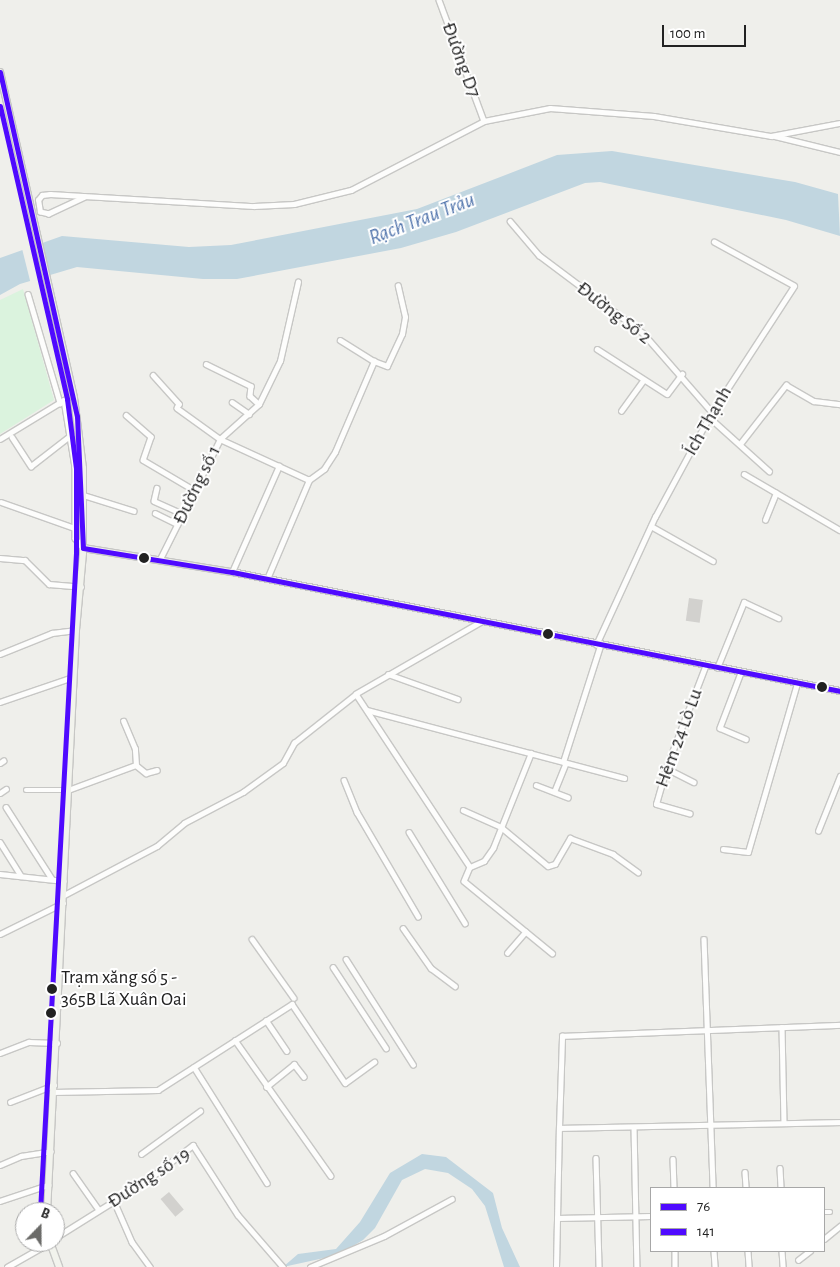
<!DOCTYPE html>
<meta charset="utf-8">
<style>
body{margin:0}
#map{position:relative;width:840px;height:1267px;overflow:hidden;background:#efefeb;font-family:"Alegreya Sans",sans-serif}
div>[style]{position:absolute}
[style*='--x']{left:calc(var(--x)*1px);top:calc(var(--y)*1px);width:calc(var(--w)*1px);rotate:calc(var(--a)*1deg)}
.park>*{inset:0;background:#dbf3de}
.water>*{inset:0;background:#c1d6e0}
.pier>*{inset:0;background:#efefeb;transform-origin:0 0}
.building>*{inset:0;background:#d2d1ce;transform-origin:0 0}
.roads{filter:drop-shadow(1px 0 #c7c7c5) drop-shadow(-1px 0 #c7c7c5) drop-shadow(0 1px #c7c7c5) drop-shadow(0 -1px #c7c7c5)}
.street>*{height:4.5px;margin:-2.25px;padding:0 2.25px;transform-origin:2.25px;border-radius:2.25px;background:#fdfdfc}
.secondary>*{height:6px;margin:-3px;padding:0 3px;transform-origin:3px;border-radius:3px;background:#f2f3ed}
.bus-1>*{height:5px;margin:-2.5px;padding:0 2.5px;transform-origin:2.5px;border-radius:2.5px;background:#4f0aff}
.bus-2>*{height:5px;margin:-2.5px;padding:0 2.5px;transform-origin:2.5px;border-radius:2.5px;background:#4f0aff}
.dots>*{width:14px;height:14px;translate:-50% -50%;box-sizing:border-box;border:2px solid #fff;border-radius:50%}
span{translate:-50% -50%;white-space:nowrap;text-align:center;line-height:1.15;-webkit-text-stroke:4px #fff;paint-order:stroke}
.bus-label{font-size:19px;color:#222}
.left{translate:0 -50%;text-align:left}
.street-label{font-size:20px;color:#222}
.water-label{font-size:21px;color:#5376ad;font-style:italic}
.legend{position:absolute;left:650px;top:1187px;width:175px;height:65px;box-sizing:border-box;background:#fff;border:1px solid #a7a7a7;margin:0;padding:6px 9px;list-style:none;font-size:15px;color:#222}
.legend li{display:flex;align-items:center;gap:10px;height:25px}
.legend b{width:25px;border:1px solid #a7a7a7}
.north{position:absolute;left:15px;top:1202px;width:50px;height:50px;box-sizing:border-box;background:#fff;border:1px solid #a7a7a7;border-radius:50%;rotate:22deg;font-size:14px;font-weight:700;line-height:20px;text-align:center;color:#222}
.north::after{content:'';display:block;margin:auto;width:18px;height:22px;background:#6a6a68;clip-path:polygon(50% 0,100% 100%,50% 72%,0 100%)}
.scale{position:absolute;left:662px;top:25px;width:84px;height:22px;box-sizing:border-box;border:2px solid #222;border-top:0;padding-left:6px;font-size:15px;line-height:18px;white-space:nowrap;color:#222;-webkit-text-stroke:4px #fff;paint-order:stroke}
</style>
<div id="map">
<div class="park">
<div style="clip-path:polygon(23px 289px,54px 400px,0 434px,0 300px)"></div>
</div>
<div class="water">
<div style="clip-path:polygon(612px 151px,795px 182px,838px 194px,840px 236px,786px 220px,600px 182px,585px 183px,456px 232px,401px 248px,237px 279px,203px 279px,77px 267px,20px 284px,0 295px,0 258px,62px 236px,189px 247px,231px 245px,417px 209px,557px 155px)"></div>
<div style="clip-path:polygon(422px 1154px,446px 1157px,493px 1193px,502px 1228px,520px 1267px,504px 1267px,485px 1206px,472px 1189px,448px 1173px,425px 1169px,402px 1180px,375px 1228px,363px 1240px,338px 1255px,283px 1267px,298px 1254px,336px 1249px,360px 1222px,390px 1173px)"></div>
</div>
<div class="pier">
<div style="left:33px;top:243px;width:37px;height:12px;rotate:76deg"></div>
</div>
<div class="building">
<div style="left:689px;top:598px;width:14px;height:23px;rotate:8deg"></div>
<div style="left:169px;top:1192px;width:23px;height:11px;rotate:50deg"></div>
</div>
<div class="roads">
<div class="street">
<div style="--x:439;--y:0;--w:129;--a:69.6"></div>
<div style="--x:775;--y:136;--w:67;--a:13.8"></div>
<div style="--x:85;--y:197;--w:40;--a:155"></div>
<div style="--x:49;--y:214;--w:9;--a:-167"></div>
<div style="--x:40;--y:212;--w:12;--a:-99"></div>
<div style="--x:38;--y:200;--w:6;--a:-51"></div>
<div style="--x:42;--y:195;--w:8;--a:-7"></div>
<div style="--x:50;--y:194;--w:204;--a:3.4"></div>
<div style="--x:254;--y:206;--w:40;--a:-2.9"></div>
<div style="--x:294;--y:204;--w:59;--a:-13.8"></div>
<div style="--x:351;--y:190;--w:150;--a:-27.4"></div>
<div style="--x:484;--y:121;--w:67;--a:-11.1"></div>
<div style="--x:550;--y:108;--w:104;--a:4.4"></div>
<div style="--x:654;--y:116;--w:119;--a:9.7"></div>
<div style="--x:771;--y:136;--w:70;--a:-10.7"></div>
<div style="--x:510;--y:221;--w:45;--a:49.5"></div>
<div style="--x:539;--y:255;--w:130;--a:36.9"></div>
<div style="--x:643;--y:333;--w:105;--a:48.9"></div>
<div style="--x:28;--y:294;--w:114;--a:73.6"></div>
<div style="--x:340;--y:340;--w:40;--a:32"></div>
<div style="--x:597;--y:349;--w:83;--a:32.7"></div>
<div style="--x:667;--y:394;--w:25;--a:-53"></div>
<div style="--x:206;--y:364;--w:50;--a:26.1"></div>
<div style="--x:251;--y:386;--w:10;--a:96"></div>
<div style="--x:250;--y:396;--w:12;--a:42"></div>
<div style="--x:153;--y:375;--w:39;--a:48"></div>
<div style="--x:179;--y:404;--w:4;--a:117"></div>
<div style="--x:177;--y:408;--w:53;--a:35.8"></div>
<div style="--x:220;--y:439;--w:98;--a:24.7"></div>
<div style="--x:232;--y:402;--w:21;--a:35"></div>
<div style="--x:621;--y:411;--w:37;--a:-54"></div>
<div style="--x:126;--y:415;--w:33;--a:41"></div>
<div style="--x:151;--y:437;--w:24;--a:109"></div>
<div style="--x:143;--y:460;--w:59;--a:30.5"></div>
<div style="--x:709;--y:417;--w:81;--a:42"></div>
<div style="--x:12;--y:437;--w:35;--a:57"></div>
<div style="--x:31;--y:466;--w:51;--a:-37.8"></div>
<div style="--x:0;--y:439;--w:75;--a:-31.4"></div>
<div style="--x:64;--y:400;--w:68;--a:80.7"></div>
<div style="--x:75;--y:467;--w:71;--a:90"></div>
<div style="--x:75;--y:538;--w:13;--a:51"></div>
<div style="--x:740;--y:444;--w:75;--a:-52.1"></div>
<div style="--x:786;--y:385;--w:32;--a:30"></div>
<div style="--x:814;--y:401;--w:26;--a:7"></div>
<div style="--x:744;--y:474;--w:111;--a:30.3"></div>
<div style="--x:157;--y:488;--w:13;--a:103"></div>
<div style="--x:154;--y:501;--w:32;--a:24"></div>
<div style="--x:83;--y:495;--w:53;--a:17.4"></div>
<div style="--x:1;--y:502;--w:78;--a:19.4"></div>
<div style="--x:155;--y:513;--w:25;--a:26"></div>
<div style="--x:765;--y:520;--w:29;--a:-68"></div>
<div style="--x:651;--y:526;--w:71;--a:29.4"></div>
<div style="--x:0;--y:558;--w:25;--a:5"></div>
<div style="--x:25;--y:560;--w:34;--a:45"></div>
<div style="--x:49;--y:584;--w:32;--a:5"></div>
<div style="--x:160;--y:559;--w:134;--a:-63.4"></div>
<div style="--x:220;--y:439;--w:52;--a:-41.9"></div>
<div style="--x:259;--y:404;--w:48;--a:-64"></div>
<div style="--x:280;--y:361;--w:81;--a:-77.2"></div>
<div style="--x:232;--y:572;--w:116;--a:-66.1"></div>
<div style="--x:267;--y:579;--w:108;--a:-67"></div>
<div style="--x:309;--y:480;--w:19;--a:-36"></div>
<div style="--x:324;--y:469;--w:20;--a:-57"></div>
<div style="--x:335;--y:452;--w:99;--a:-66.8"></div>
<div style="--x:374;--y:361;--w:14;--a:21"></div>
<div style="--x:387;--y:366;--w:35;--a:-65"></div>
<div style="--x:402;--y:334;--w:17;--a:-80"></div>
<div style="--x:405;--y:317;--w:32;--a:-103"></div>
<div style="--x:483;--y:621;--w:146;--a:150.1"></div>
<div style="--x:356;--y:694;--w:207;--a:56.6"></div>
<div style="--x:470;--y:867;--w:15;--a:113"></div>
<div style="--x:464;--y:881;--w:114;--a:39.3"></div>
<div style="--x:596;--y:645;--w:141;--a:-65.3"></div>
<div style="--x:655;--y:517;--w:114;--a:-61.6"></div>
<div style="--x:709;--y:417;--w:156;--a:-57"></div>
<div style="--x:794;--y:286;--w:91;--a:-151.2"></div>
<div style="--x:0;--y:654;--w:56;--a:-22"></div>
<div style="--x:52;--y:633;--w:24;--a:-7"></div>
<div style="--x:717;--y:668;--w:71;--a:-67.8"></div>
<div style="--x:744;--y:602;--w:38;--a:25"></div>
<div style="--x:741;--y:673;--w:59;--a:110.9"></div>
<div style="--x:720;--y:728;--w:28;--a:23"></div>
<div style="--x:388;--y:674;--w:74;--a:19.7"></div>
<div style="--x:0;--y:702;--w:77;--a:-18.9"></div>
<div style="--x:367;--y:710;--w:266;--a:14.8"></div>
<div style="--x:563;--y:762;--w:122;--a:-72.3"></div>
<div style="--x:0;--y:763;--w:4;--a:-34"></div>
<div style="--x:136;--y:765;--w:13;--a:39"></div>
<div style="--x:146;--y:773;--w:11;--a:-15"></div>
<div style="--x:666;--y:768;--w:31;--a:27"></div>
<div style="--x:344;--y:780;--w:35;--a:68"></div>
<div style="--x:357;--y:812;--w:121;--a:59.6"></div>
<div style="--x:536;--y:785;--w:34;--a:21"></div>
<div style="--x:26;--y:790;--w:42;--a:0"></div>
<div style="--x:68;--y:790;--w:72;--a:-20.2"></div>
<div style="--x:136;--y:765;--w:16;--a:-94"></div>
<div style="--x:135;--y:749;--w:30;--a:-113"></div>
<div style="--x:554;--y:792;--w:31;--a:-68"></div>
<div style="--x:0;--y:793;--w:7;--a:-34"></div>
<div style="--x:6;--y:807;--w:85;--a:57.4"></div>
<div style="--x:463;--y:810;--w:42;--a:24.1"></div>
<div style="--x:501;--y:827;--w:61;--a:39.7"></div>
<div style="--x:548;--y:866;--w:7;--a:-16"></div>
<div style="--x:555;--y:864;--w:30;--a:-60"></div>
<div style="--x:570;--y:838;--w:46;--a:20.4"></div>
<div style="--x:613;--y:854;--w:31;--a:36"></div>
<div style="--x:690;--y:814;--w:35;--a:-164"></div>
<div style="--x:656;--y:804;--w:37;--a:-74"></div>
<div style="--x:666;--y:768;--w:108;--a:-68.9"></div>
<div style="--x:818;--y:831;--w:59;--a:-68.2"></div>
<div style="--x:409;--y:832;--w:107;--a:58.4"></div>
<div style="--x:0;--y:842;--w:40;--a:58"></div>
<div style="--x:723;--y:849;--w:25;--a:7"></div>
<div style="--x:748;--y:852;--w:176;--a:-73.8"></div>
<div style="--x:470;--y:867;--w:15;--a:-23"></div>
<div style="--x:484;--y:861;--w:16;--a:-55"></div>
<div style="--x:493;--y:848;--w:102;--a:-68.2"></div>
<div style="--x:0;--y:874;--w:64;--a:6.2"></div>
<div style="--x:64;--y:895;--w:105;--a:-27.8"></div>
<div style="--x:157;--y:846;--w:35;--a:-40"></div>
<div style="--x:184;--y:823;--w:67;--a:-27.7"></div>
<div style="--x:243;--y:792;--w:49;--a:-35.9"></div>
<div style="--x:283;--y:763;--w:23;--a:-61"></div>
<div style="--x:294;--y:743;--w:79;--a:-38.3"></div>
<div style="--x:403;--y:928;--w:49;--a:55"></div>
<div style="--x:431;--y:968;--w:30;--a:37"></div>
<div style="--x:0;--y:934;--w:70;--a:-26.2"></div>
<div style="--x:252;--y:939;--w:72;--a:54.6"></div>
<div style="--x:704;--y:939;--w:249;--a:87.9"></div>
<div style="--x:507;--y:953;--w:28;--a:-49"></div>
<div style="--x:346;--y:959;--w:125;--a:57.5"></div>
<div style="--x:333;--y:967;--w:97;--a:56.8"></div>
<div style="--x:266;--y:1020;--w:37;--a:56"></div>
<div style="--x:782;--y:1027;--w:96;--a:88.8"></div>
<div style="--x:235;--y:1040;--w:166;--a:54.8"></div>
<div style="--x:0;--y:1053;--w:31;--a:-21"></div>
<div style="--x:29;--y:1042;--w:28;--a:2"></div>
<div style="--x:194;--y:1067;--w:137;--a:57.8"></div>
<div style="--x:266;--y:1087;--w:36;--a:-39"></div>
<div style="--x:294;--y:1064;--w:16;--a:52"></div>
<div style="--x:53;--y:1092;--w:105;--a:-1.1"></div>
<div style="--x:158;--y:1090;--w:159;--a:-32.7"></div>
<div style="--x:292;--y:1004;--w:95;--a:56.1"></div>
<div style="--x:345;--y:1083;--w:36;--a:-36"></div>
<div style="--x:10;--y:1102;--w:47;--a:-21.1"></div>
<div style="--x:634;--y:1127;--w:140;--a:88.8"></div>
<div style="--x:559;--y:1128;--w:92;--a:-88.1"></div>
<div style="--x:562;--y:1036;--w:278;--a:-2.3"></div>
<div style="--x:141;--y:1154;--w:73;--a:-36.1"></div>
<div style="--x:596;--y:1158;--w:109;--a:88.4"></div>
<div style="--x:673;--y:1159;--w:29;--a:88"></div>
<div style="--x:0;--y:1165;--w:23;--a:-23"></div>
<div style="--x:21;--y:1156;--w:30;--a:-9"></div>
<div style="--x:780;--y:1168;--w:20;--a:87"></div>
<div style="--x:745;--y:1172;--w:16;--a:86"></div>
<div style="--x:73;--y:1173;--w:45;--a:54.9"></div>
<div style="--x:0;--y:1201;--w:51;--a:-18.4"></div>
<div style="--x:114;--y:1201;--w:45;--a:66.3"></div>
<div style="--x:132;--y:1242;--w:31;--a:54"></div>
<div style="--x:824;--y:1212;--w:6;--a:0"></div>
<div style="--x:557;--y:1218;--w:94;--a:-1.2"></div>
<div style="--x:55;--y:1238;--w:107;--a:-32.1"></div>
<div style="--x:146;--y:1181;--w:59;--a:-37.5"></div>
<div style="--x:193;--y:1145;--w:83;--a:57.3"></div>
<div style="--x:238;--y:1215;--w:69;--a:49.1"></div>
<div style="--x:824;--y:1239;--w:21;--a:-39"></div>
<div style="--x:675;--y:1251;--w:16;--a:90"></div>
<div style="--x:714;--y:1251;--w:16;--a:86"></div>
<div style="--x:748;--y:1251;--w:16;--a:86"></div>
<div style="--x:782;--y:1251;--w:16;--a:86"></div>
<div style="--x:798;--y:1260;--w:15;--a:-37"></div>
<div style="--x:7;--y:1267;--w:51;--a:-29.6"></div>
<div style="--x:310;--y:1267;--w:80;--a:-22.7"></div>
<div style="--x:384;--y:1236;--w:77;--a:-28.6"></div>
<div style="--x:556;--y:1267;--w:139;--a:-88.8"></div>
<div style="--x:559;--y:1128;--w:281;--a:-1.2"></div>
</div>
<div class="secondary">
<div style="--x:0;--y:72;--w:334;--a:77.2"></div>
<div style="--x:74;--y:398;--w:71;--a:82.7"></div>
<div style="--x:83;--y:468;--w:85;--a:90"></div>
<div style="--x:83;--y:553;--w:77;--a:95.2"></div>
<div style="--x:76;--y:630;--w:583;--a:92.85"></div>
<div style="--x:83;--y:548;--w:151;--a:9.2"></div>
<div style="--x:232;--y:572;--w:620;--a:11.07"></div>
<div style="--x:50;--y:1242;--w:27;--a:70"></div>
</div>
</div>
<div class="bus-1">
<div style="--x:0;--y:72;--w:353;--a:77.4"></div>
<div style="--x:77;--y:416;--w:132;--a:87.4"></div>
<div style="--x:83;--y:548;--w:151;--a:9.2"></div>
<div style="--x:232;--y:572;--w:620;--a:11.07"></div>
</div>
<div class="bus-2">
<div style="--x:0;--y:106;--w:301;--a:77.1"></div>
<div style="--x:67;--y:399;--w:70;--a:82.6"></div>
<div style="--x:76;--y:468;--w:85;--a:90"></div>
<div style="--x:76;--y:553;--w:660;--a:93.13"></div>
</div>
<div class="dots">
<div style="left:144px;top:558px;background:#222"></div>
<div style="left:548px;top:634px;background:#222"></div>
<div style="left:822px;top:687px;background:#222"></div>
<div style="left:52px;top:989px;background:#222"></div>
<div style="left:51px;top:1013px;background:#222"></div>
</div>
<div class="bus-label">
<span class="left" style="left:61px;top:989px">Trạm xăng số 5 -<br>365B Lã Xuân Oai</span>
</div>
<div class="street-label">
<span style="left:461px;top:60px;rotate:70deg">Đường D7</span>
<span style="left:614px;top:313px;rotate:38deg">Đường Số 2</span>
<span style="left:708px;top:421px;rotate:-60deg">Ích Thạnh</span>
<span style="left:197px;top:485px;rotate:-64deg">Đường số 1</span>
<span style="left:679px;top:738px;rotate:-70deg">Hẻm 24 Lò Lu</span>
<span style="left:149px;top:1178px;rotate:-33deg">Đường số 19</span>
</div>
<div class="water-label">
<span style="left:422px;top:219px;rotate:-21deg">Rạch Trau Trảu</span>
</div>
<ul class="legend">
<li><b style="height:6px;background:#4f0aff"></b>76</li>
<li><b style="height:6px;background:#4f0aff"></b>141</li>
</ul>
<div class="north">B</div>
<div class="scale">100 m</div>
</div>
